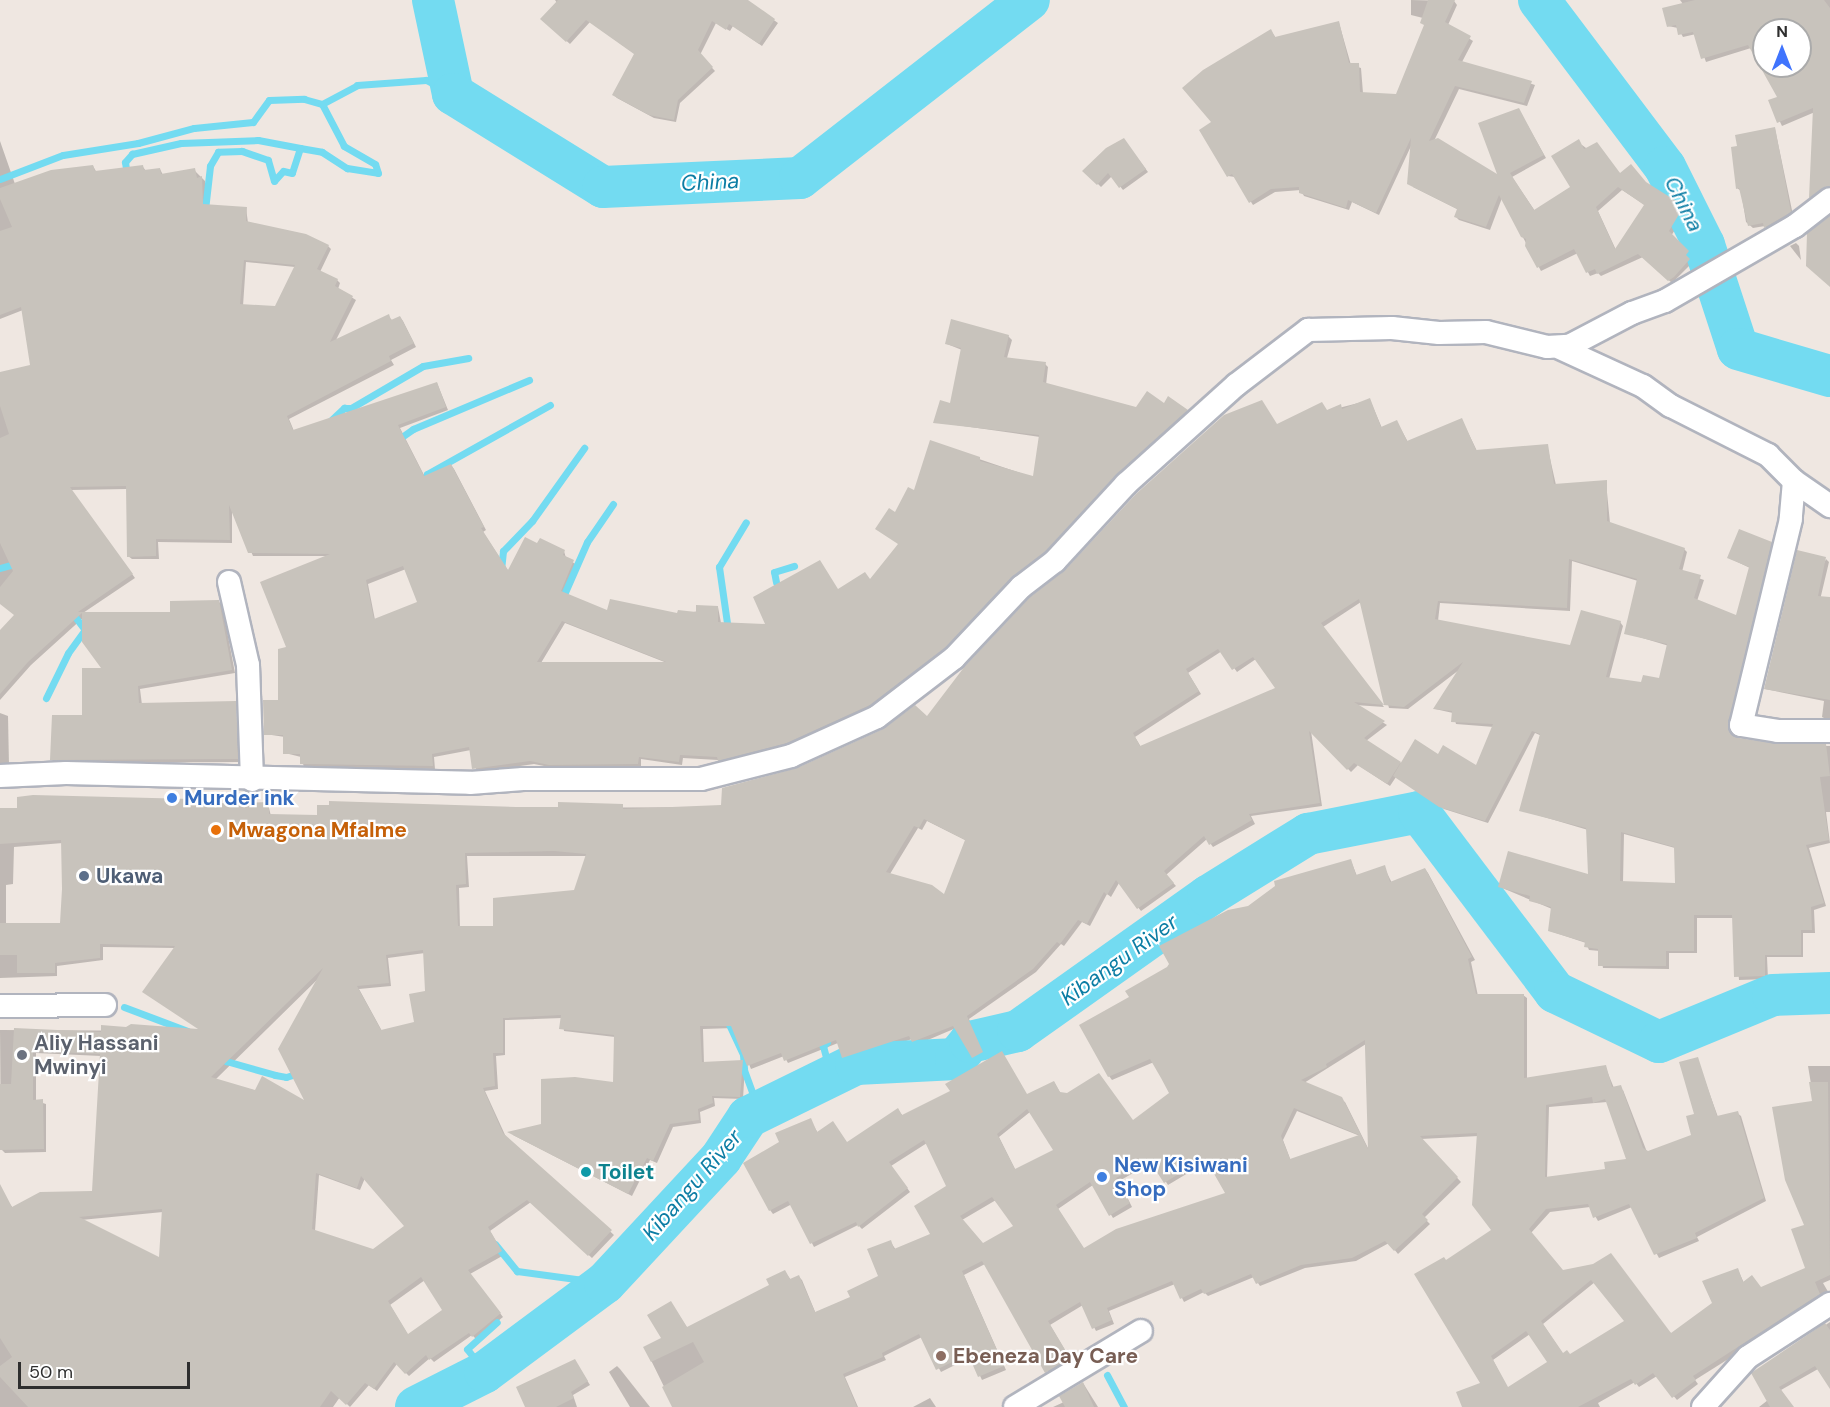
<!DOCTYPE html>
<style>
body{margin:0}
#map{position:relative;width:1830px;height:1407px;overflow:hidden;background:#efe7e1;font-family:"DM Sans",sans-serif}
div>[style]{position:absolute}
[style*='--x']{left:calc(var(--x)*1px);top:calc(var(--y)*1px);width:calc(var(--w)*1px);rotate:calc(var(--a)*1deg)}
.shadow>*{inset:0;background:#0003}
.stream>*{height:7px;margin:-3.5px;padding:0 3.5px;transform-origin:3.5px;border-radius:3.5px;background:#73dbf1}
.river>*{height:42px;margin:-21px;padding:0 21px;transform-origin:21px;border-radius:21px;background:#73dbf1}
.building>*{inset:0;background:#c8c3bc}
.roads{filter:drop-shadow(2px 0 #b1b4be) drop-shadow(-2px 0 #b1b4be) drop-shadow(0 2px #b1b4be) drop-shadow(0 -2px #b1b4be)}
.minor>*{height:22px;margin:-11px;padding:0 11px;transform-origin:11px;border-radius:11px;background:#fff}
.dots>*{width:16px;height:16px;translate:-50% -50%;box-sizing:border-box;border:3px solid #fff;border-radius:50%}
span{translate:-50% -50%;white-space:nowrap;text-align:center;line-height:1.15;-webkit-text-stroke:4.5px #fff;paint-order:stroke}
.shop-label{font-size:21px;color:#366cbe;font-weight:700}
.left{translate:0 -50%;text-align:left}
.food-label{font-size:21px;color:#c56008;font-weight:700}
.service-label{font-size:21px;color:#4e5e75;font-weight:700}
.worship-label{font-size:21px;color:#5b616d;font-weight:700}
.culture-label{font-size:21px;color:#0d838f;font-weight:700}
.education-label{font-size:21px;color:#785e54;font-weight:700}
.water-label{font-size:22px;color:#0c7da4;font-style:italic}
.north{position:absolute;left:1752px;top:18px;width:60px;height:60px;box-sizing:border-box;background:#fff;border:2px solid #ababab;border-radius:50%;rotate:0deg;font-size:16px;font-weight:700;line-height:24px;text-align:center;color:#2e2e2e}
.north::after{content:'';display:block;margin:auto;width:21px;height:27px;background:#4074fd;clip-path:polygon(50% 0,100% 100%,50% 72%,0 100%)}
.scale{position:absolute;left:18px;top:1362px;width:172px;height:27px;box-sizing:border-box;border:3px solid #2e2e2e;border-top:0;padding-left:8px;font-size:18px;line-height:21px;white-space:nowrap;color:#2e2e2e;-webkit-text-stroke:4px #fff;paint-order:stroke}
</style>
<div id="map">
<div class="shadow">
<div style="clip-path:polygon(555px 0,745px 0,778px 23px,762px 46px,733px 26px,730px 31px,716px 23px,700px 55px,715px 71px,680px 103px,676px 122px,654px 118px,617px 98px,614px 95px,635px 54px,590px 22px,570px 44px,542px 19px,557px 3px)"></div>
<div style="clip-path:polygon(evenodd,1411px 0,1454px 1px,1457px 5px,1448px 25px,1473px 41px,1462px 62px,1535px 85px,1527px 106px,1459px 89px,1434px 141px,1500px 178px,1519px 110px,1546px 158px,1512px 177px,1535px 211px,1572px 188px,1582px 145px,1621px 174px,1647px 184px,1687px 211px,1671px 236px,1691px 256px,1688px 259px,1692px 263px,1672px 283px,1643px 257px,1601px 276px,1598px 273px,1590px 276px,1578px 253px,1541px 271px,1502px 198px,1490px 230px,1459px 220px,1456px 217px,1459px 210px,1413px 187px,1411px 146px,1379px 215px,1352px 202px,1349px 210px,1304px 196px,1301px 190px,1275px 192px,1253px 205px,1235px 177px,1228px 176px,1213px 122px,1271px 31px,1276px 38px,1339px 23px,1351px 65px,1361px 68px,1363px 93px,1397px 95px,1425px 26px,1423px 18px,1411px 15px,1411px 0,1622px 190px,1645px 205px,1616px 250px,1598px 211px,1622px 190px)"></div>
<div style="clip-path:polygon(evenodd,1680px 0,1830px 0,1830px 190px,1813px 200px,1811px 197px,1815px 112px,1782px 126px,1770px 101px,1779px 98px,1751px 48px,1706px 62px,1696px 34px,1683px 37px,1678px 28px,1668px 26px,1683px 4px,1680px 0,1764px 30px,1800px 30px,1800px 66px,1764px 66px,1764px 30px)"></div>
<div style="clip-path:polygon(1775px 129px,1793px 215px,1768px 230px,1765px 226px,1753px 228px,1746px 222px,1741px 191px,1737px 188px)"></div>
<div style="clip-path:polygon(evenodd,0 141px,15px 184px,93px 166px,97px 173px,143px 167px,146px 171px,160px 169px,163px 175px,194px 170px,205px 181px,206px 206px,246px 208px,248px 223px,328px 246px,331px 249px,320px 272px,337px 280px,340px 283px,338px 289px,356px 300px,335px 342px,388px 316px,393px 321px,400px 317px,403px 321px,416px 347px,391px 360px,394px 365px,289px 419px,294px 431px,437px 383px,448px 410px,400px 428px,425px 477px,451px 465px,454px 469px,486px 530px,483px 532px,509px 572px,538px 545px,564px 551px,566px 558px,577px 565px,564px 594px,608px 612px,679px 615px,718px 607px,721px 623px,768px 625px,838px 590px,870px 580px,900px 544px,895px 514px,915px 492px,979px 459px,1035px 478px,1040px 437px,935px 422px,951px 405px,962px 350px,947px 344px,1008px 336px,1012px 340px,1007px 358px,1045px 364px,1048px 367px,1046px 385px,1136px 408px,1164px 405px,1169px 398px,1190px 414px,948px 651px,873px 708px,790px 746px,722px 763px,718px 760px,683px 758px,682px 765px,641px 759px,641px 767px,554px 768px,534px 764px,477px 772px,471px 750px,434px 757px,435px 769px,304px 767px,301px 757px,285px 753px,285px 737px,265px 734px,280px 701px,288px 649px,327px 556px,253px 556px,232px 508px,232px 543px,158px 542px,159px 559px,132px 559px,128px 556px,127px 489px,71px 490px,135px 578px,83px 613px,171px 613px,219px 602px,222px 605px,235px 673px,140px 689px,142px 705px,235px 702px,240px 762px,55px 763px,52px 760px,83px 716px,104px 669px,84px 617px,31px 665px,0 700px,0 632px,16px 615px,0 603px,0 374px,32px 366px,23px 310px,0 319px,0 141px,246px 262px,295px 267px,276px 308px,243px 306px,246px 262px,0 141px,406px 569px,419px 603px,375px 620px,368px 584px,406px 569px,0 141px,565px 623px,667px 663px,541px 663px,565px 623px)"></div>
<div style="clip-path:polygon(1126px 143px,1148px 172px,1123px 190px,1112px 176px,1101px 187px,1085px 171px)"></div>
<div style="clip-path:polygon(1796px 243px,1799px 246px,1801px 260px,1790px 246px)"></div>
<div style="clip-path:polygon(evenodd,1370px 400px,1382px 428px,1397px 422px,1408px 442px,1462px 420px,1477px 451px,1547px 445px,1556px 485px,1606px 482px,1610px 523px,1684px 549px,1687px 552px,1682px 572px,1704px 580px,1697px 601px,1737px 617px,1750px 568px,1729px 558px,1771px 543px,1774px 546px,1731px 734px,1738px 740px,1778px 746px,1830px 746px,1830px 812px,1826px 812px,1830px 843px,1809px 848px,1826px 906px,1814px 910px,1815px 933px,1803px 933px,1803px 957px,1767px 957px,1768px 979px,1739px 980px,1734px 918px,1697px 918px,1697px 953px,1669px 953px,1669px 969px,1603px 968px,1600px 951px,1589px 950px,1586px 943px,1550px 931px,1552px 909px,1500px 887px,1590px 876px,1588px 830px,1521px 810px,1542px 736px,1535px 733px,1488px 823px,1444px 809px,1396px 777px,1390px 786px,1358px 765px,1351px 772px,1311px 731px,1322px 806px,1251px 816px,1255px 824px,1213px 847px,1207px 839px,1166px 875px,1176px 886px,1141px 911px,1119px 883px,1111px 897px,1107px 894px,1090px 926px,1082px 922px,1064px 946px,1061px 944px,1036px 972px,969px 1019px,985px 1056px,977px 1060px,956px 1028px,916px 1045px,912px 1039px,847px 1061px,838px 1043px,788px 1063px,784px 1056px,751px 1069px,734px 1028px,703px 1029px,704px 1064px,742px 1062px,745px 1065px,743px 1099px,714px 1098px,715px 1106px,700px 1112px,701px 1123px,673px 1127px,657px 1163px,650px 1160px,632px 1196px,513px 1135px,542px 1125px,614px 1084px,615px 1037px,564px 1031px,562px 1018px,505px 1020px,505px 1055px,496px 1056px,498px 1089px,485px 1091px,506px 1137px,614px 1235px,592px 1258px,531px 1202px,490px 1231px,504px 1255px,470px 1274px,503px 1317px,476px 1339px,472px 1335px,434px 1362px,430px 1358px,409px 1376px,397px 1364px,377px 1391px,369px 1385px,350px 1407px,340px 1397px,333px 1407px,0 1407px,0 1205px,9px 1203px,13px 1208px,93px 1193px,101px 1056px,36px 1053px,36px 1101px,46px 1104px,46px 1152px,5px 1153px,1px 1149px,0 1030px,202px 1031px,175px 948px,103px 947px,103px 960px,57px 966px,57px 976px,0 978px,0 810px,191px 800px,194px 806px,268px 804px,271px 816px,318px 816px,516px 808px,723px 807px,797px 770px,928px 718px,1278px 426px,1322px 404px,1327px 411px,1370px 400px,1572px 561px,1638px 581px,1626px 633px,1669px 646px,1660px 680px,1643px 684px,1609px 679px,1623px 626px,1620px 622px,1571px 647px,1438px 621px,1440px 603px,1570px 611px,1572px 561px,1370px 400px,1361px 602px,1389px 708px,1408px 709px,1459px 670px,1435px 709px,1453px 713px,1456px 724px,1494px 727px,1476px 768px,1439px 756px,1402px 764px,1366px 741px,1387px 725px,1355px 705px,1384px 707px,1323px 627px,1361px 602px,1370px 400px,1222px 651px,1237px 672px,1256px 659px,1277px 689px,1141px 747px,1135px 737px,1201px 694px,1188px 673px,1222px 651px,1370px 400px,927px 821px,967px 841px,945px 897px,890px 874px,918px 828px,922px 830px,927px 821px,1370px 400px,1624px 834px,1675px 848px,1677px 884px,1623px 883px,1624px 834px,1370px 400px,63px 843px,62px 924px,6px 924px,6px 885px,13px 884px,14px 847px,63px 843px,1370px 400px,467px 856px,587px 856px,575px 891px,494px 928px,460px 928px,459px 888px,469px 887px,467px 856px,1370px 400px,425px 953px,426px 992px,416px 1023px,382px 1031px,359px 989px,391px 986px,388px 958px,425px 953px,1370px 400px,322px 975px,307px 1104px,215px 1080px,322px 975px,1370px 400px,319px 1175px,360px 1190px,365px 1178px,406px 1227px,373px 1251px,315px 1231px,319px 1175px,1370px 400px,163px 1212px,160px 1259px,81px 1220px,163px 1212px,1370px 400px,425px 1280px,444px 1310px,408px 1335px,390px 1305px,425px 1280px)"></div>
<div style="clip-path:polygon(1826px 559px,1829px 562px,1820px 600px,1830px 602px,1830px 721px,1822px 717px,1824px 701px,1765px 689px)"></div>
<div style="clip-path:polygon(0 713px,8px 716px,9px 765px,0 765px)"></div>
<div style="clip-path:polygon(evenodd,1351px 861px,1357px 876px,1384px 867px,1392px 883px,1425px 869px,1428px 873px,1475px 960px,1471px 962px,1478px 996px,1523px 995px,1527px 998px,1527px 1079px,1605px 1066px,1614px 1088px,1623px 1090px,1647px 1152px,1693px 1136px,1697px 1059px,1718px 1117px,1737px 1113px,1741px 1116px,1766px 1201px,1697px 1237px,1699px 1241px,1659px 1258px,1632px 1207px,1598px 1221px,1590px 1207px,1550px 1212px,1531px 1233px,1563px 1271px,1593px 1265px,1672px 1334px,1714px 1303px,1738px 1270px,1744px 1283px,1761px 1288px,1807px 1269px,1814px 1102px,1808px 1066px,1830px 1066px,1830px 1280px,1823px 1283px,1830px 1295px,1695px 1380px,1698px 1384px,1677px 1400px,1657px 1376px,1639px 1387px,1635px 1382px,1598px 1403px,1600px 1407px,1465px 1407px,1482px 1383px,1446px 1261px,1493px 1230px,1479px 1136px,1421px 1139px,1461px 1182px,1424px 1218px,1430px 1224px,1398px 1254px,1389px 1243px,1356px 1261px,1305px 1268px,1260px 1286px,1254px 1277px,1208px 1296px,1204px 1292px,1184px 1302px,1175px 1284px,1109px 1311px,1114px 1324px,1096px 1331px,1083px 1305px,1050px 1325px,1072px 1362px,1050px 1375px,985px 1264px,964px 1275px,1006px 1370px,982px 1380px,971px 1357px,941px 1372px,922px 1337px,884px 1356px,886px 1360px,845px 1377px,858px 1407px,674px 1407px,645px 1348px,663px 1339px,671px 1303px,688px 1329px,771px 1285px,785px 1272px,791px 1280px,799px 1277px,802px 1280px,816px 1314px,852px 1298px,880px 1277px,890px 1241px,896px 1250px,932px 1235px,948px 1187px,927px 1143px,891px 1166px,910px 1192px,862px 1229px,858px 1225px,814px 1247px,792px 1204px,773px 1214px,770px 1210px,745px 1164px,781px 1143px,810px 1120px,818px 1133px,833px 1123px,847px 1143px,898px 1110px,903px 1116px,1028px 1095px,1054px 1082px,1061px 1094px,1134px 1122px,1171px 1094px,1154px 1062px,1112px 1080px,1109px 1076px,1131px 998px,1249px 907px,1351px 861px,1366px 1044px,1370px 1152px,1345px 1102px,1304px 1083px,1366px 1044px,1351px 861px,1607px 1102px,1628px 1160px,1607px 1170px,1547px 1178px,1549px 1107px,1607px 1102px,1351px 861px,1297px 1111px,1360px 1136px,1291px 1161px,1283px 1140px,1297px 1111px,1351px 861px,1030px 1112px,1055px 1150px,1016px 1171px,999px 1137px,1030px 1112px,1351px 861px,1208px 1161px,1227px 1194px,1084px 1249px,1058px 1209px,1093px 1185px,1113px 1218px,1132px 1207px,1119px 1181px,1153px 1162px,1168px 1185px,1208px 1161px,1351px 861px,996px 1200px,1015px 1226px,983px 1244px,962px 1220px,996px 1200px,1351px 861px,1595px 1282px,1626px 1322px,1571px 1356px,1563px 1354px,1543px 1324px,1595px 1282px,1351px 861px,1530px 1334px,1549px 1363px,1508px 1389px,1493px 1360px,1530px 1334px)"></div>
<div style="clip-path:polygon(1830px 1322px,1830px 1386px,1818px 1369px,1781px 1390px,1793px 1407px,1759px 1407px,1768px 1400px,1753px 1374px)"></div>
<div style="clip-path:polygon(575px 1361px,590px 1385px,573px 1395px,577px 1407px,527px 1407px)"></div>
<div style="clip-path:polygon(617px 1366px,620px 1369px,650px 1407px,630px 1407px,609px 1372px)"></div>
<div style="clip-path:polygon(1083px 1383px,1098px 1407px,1053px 1407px,1064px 1402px)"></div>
<div style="clip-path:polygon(930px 1398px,936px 1407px,913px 1407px)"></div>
</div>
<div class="stream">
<div style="--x:300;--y:148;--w:22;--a:10"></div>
<div style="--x:322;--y:152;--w:30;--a:33"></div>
<div style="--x:347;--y:168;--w:31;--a:9"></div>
<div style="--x:378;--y:173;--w:9;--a:-108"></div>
<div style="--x:375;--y:164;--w:36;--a:-150"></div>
<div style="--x:344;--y:146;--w:47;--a:-117.6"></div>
<div style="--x:127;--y:176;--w:14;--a:-98"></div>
<div style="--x:125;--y:162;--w:11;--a:-49"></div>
<div style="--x:132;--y:154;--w:50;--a:-12.7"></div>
<div style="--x:181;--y:143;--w:77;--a:-2.2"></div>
<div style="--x:258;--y:140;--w:43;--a:10.8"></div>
<div style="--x:300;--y:148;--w:26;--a:108"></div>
<div style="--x:292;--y:173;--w:9;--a:-167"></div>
<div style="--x:283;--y:171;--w:13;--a:132"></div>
<div style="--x:274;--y:181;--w:22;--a:-106"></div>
<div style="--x:268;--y:160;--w:28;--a:-161"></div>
<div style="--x:242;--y:151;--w:24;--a:178"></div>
<div style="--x:218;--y:152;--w:16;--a:120"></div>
<div style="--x:210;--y:166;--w:44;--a:96.5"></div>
<div style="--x:0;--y:179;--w:67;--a:-20.9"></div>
<div style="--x:63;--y:155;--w:76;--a:-9.1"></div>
<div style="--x:138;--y:143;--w:58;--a:-15"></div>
<div style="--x:194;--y:128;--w:59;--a:-5.8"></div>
<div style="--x:253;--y:122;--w:27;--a:-54"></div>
<div style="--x:269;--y:100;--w:35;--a:-2"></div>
<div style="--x:304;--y:99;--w:19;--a:16"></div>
<div style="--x:322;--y:104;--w:40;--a:-28"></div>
<div style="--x:357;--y:85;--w:69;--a:-4.1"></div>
<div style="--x:426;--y:80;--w:30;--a:27"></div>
<div style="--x:329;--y:422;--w:21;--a:-43"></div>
<div style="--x:344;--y:408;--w:7;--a:0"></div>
<div style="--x:351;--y:408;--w:83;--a:-30.3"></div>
<div style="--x:423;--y:366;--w:46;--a:-10.1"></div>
<div style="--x:396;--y:441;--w:21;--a:-35"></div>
<div style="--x:413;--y:429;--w:126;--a:-22.9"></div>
<div style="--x:429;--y:483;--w:9;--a:-103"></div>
<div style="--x:427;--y:474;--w:141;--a:-29.3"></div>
<div style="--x:0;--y:568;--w:19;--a:-16"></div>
<div style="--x:501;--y:570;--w:19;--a:-84"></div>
<div style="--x:503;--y:551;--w:42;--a:-46"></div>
<div style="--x:532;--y:521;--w:90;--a:-54.5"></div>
<div style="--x:776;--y:582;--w:10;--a:-101"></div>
<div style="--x:774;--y:572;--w:21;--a:-17"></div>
<div style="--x:562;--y:599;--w:62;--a:-66.3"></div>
<div style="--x:587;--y:542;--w:46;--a:-55.6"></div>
<div style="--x:728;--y:630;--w:64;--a:-98.1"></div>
<div style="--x:719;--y:567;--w:52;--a:-59"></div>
<div style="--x:46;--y:698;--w:50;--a:-63.9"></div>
<div style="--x:68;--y:653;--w:29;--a:-54"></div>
<div style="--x:85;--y:630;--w:21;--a:-127"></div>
<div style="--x:124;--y:1007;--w:68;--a:20.6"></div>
<div style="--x:727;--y:1020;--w:38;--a:65"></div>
<div style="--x:743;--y:1054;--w:16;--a:86"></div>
<div style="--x:744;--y:1070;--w:44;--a:69.9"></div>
<div style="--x:826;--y:1037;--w:5;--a:79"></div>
<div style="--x:827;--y:1042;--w:6;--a:135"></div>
<div style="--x:823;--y:1046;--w:30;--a:75"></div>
<div style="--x:223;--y:1055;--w:7;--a:63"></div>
<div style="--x:226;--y:1061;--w:51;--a:15.9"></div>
<div style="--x:275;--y:1075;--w:11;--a:10"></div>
<div style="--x:286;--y:1077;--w:14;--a:-17"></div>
<div style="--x:495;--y:1244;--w:35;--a:51"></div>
<div style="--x:517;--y:1271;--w:89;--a:7.8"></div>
<div style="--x:485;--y:1372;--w:29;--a:-128"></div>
<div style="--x:467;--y:1349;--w:40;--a:-42"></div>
<div style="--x:1107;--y:1375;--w:36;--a:62"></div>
</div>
<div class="river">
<div style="--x:433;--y:0;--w:96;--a:78"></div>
<div style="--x:453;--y:94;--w:176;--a:31.8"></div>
<div style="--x:603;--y:187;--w:197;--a:-2.6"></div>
<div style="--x:800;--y:178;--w:290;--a:-37.9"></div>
<div style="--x:1539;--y:0;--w:209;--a:53"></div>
<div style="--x:1665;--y:167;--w:87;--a:63.4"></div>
<div style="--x:1704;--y:245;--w:109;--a:71.9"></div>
<div style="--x:1738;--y:349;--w:96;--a:16.4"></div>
<div style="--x:416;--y:1407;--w:77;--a:-26.9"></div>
<div style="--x:485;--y:1372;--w:149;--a:-36.6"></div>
<div style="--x:605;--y:1283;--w:171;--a:-47.1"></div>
<div style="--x:721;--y:1158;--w:49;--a:-56.6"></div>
<div style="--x:748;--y:1117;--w:120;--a:-26.1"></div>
<div style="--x:856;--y:1064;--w:100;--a:-2.9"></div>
<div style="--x:956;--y:1059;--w:22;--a:-51"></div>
<div style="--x:970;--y:1042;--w:49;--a:-12.9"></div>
<div style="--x:1018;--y:1031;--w:233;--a:-35.4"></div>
<div style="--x:1208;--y:896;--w:118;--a:-31.8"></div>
<div style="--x:1308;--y:834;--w:113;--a:-11.2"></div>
<div style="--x:1419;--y:812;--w:226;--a:52.9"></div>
<div style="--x:1555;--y:992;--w:115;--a:25.7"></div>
<div style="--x:1659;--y:1042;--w:123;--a:-22.4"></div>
<div style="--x:1773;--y:995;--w:57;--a:-2"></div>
</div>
<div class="building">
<div style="clip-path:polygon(558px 0,748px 0,775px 19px,759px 44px,729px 24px,726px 30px,712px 21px,698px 50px,713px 67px,678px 100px,674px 120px,649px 115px,612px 95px,634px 54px,586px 20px,566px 42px,540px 19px)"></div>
<div style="clip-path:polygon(evenodd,1428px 0,1455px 0,1445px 22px,1471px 36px,1458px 60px,1532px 81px,1524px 103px,1455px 86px,1429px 141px,1438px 138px,1497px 174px,1478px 123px,1519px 108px,1544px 155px,1510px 173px,1534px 210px,1570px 187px,1551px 156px,1579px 139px,1584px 149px,1597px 142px,1620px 173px,1631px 164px,1646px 182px,1684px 206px,1669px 231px,1689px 251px,1686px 255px,1690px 259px,1674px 277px,1668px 281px,1638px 254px,1597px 274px,1595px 269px,1586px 273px,1574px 249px,1537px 268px,1525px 246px,1526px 239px,1521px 237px,1499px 195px,1486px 227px,1454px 217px,1457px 209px,1407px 184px,1411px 138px,1376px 213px,1348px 200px,1346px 208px,1299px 193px,1299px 187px,1271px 189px,1249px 203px,1232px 174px,1227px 177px,1199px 130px,1211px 122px,1182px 88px,1203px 70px,1271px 29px,1275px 37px,1339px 21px,1349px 63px,1359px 63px,1360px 92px,1396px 94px,1424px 25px,1420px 23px,1428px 0,1618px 187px,1644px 205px,1615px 249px,1596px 207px,1618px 187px)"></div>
<div style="clip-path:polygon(evenodd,1695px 0,1824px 0,1830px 8px,1830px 186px,1809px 198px,1813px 108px,1777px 123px,1768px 100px,1777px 97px,1748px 45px,1701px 59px,1693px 32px,1678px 35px,1676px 25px,1667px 27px,1662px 8px,1695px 0,1764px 30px,1800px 30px,1800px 66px,1764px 66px,1764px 30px)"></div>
<div style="clip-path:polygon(1775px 127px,1791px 212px,1764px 228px,1763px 223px,1748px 226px,1739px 188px,1736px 189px,1731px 147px,1737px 146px,1735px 135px)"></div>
<div style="clip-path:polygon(1124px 138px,1146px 169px,1119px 188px,1108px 173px,1097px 185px,1082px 171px,1106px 148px)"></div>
<div style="clip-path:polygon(evenodd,93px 165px,95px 171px,143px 165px,144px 170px,160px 168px,161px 174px,195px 168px,197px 178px,202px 176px,203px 204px,247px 207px,246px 221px,306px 234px,329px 245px,317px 269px,338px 279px,335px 286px,353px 296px,330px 342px,389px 314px,391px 320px,400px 316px,414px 343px,389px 356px,391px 361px,287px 416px,293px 430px,437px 382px,446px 407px,398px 425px,424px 476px,451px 464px,484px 527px,481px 528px,508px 570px,525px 537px,537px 543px,540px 538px,565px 550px,563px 555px,574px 560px,561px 591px,607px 610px,610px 599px,677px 613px,678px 610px,696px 612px,696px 605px,718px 606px,718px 622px,765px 624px,753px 597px,820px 560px,838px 589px,865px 572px,870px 579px,898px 544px,875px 529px,889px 508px,895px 512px,908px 487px,914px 490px,930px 440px,980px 457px,980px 461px,1033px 476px,1039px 435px,933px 423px,940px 400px,950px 403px,961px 348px,945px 344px,951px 319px,1009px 335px,1004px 357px,1046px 362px,1043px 382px,1136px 407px,1147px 391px,1164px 403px,1168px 396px,1188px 410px,1117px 474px,1046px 551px,1011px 578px,945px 648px,870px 705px,787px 743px,718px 761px,717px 757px,680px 755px,679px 762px,639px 757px,638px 764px,549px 765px,530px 761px,472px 769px,469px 747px,432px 754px,433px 766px,300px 764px,300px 754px,283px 754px,283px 735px,264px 735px,263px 700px,278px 700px,278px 649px,286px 647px,260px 582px,330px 554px,248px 553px,229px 505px,230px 540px,156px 539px,156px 556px,127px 557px,126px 486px,70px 487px,133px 574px,78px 612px,170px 612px,170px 601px,219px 600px,232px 670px,138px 686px,139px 703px,236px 701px,238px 759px,50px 760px,52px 715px,82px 715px,82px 668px,101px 668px,82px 642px,82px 613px,28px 662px,0 694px,0 630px,14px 615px,0 604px,0 587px,13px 571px,0 543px,0 438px,9px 434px,0 406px,0 372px,30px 365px,21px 307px,0 315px,0 231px,12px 227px,0 199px,0 188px,51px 170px,93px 165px,244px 260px,295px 265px,275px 306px,240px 304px,244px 260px,93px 165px,403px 566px,417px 602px,374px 619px,366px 580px,403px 566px,93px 165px,562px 621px,666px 662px,537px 662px,562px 621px)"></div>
<div style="clip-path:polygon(1830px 216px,1830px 287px,1806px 266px,1807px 233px)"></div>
<div style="clip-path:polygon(evenodd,1370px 398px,1381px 427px,1397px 420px,1407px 441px,1462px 418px,1476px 450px,1548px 444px,1554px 484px,1607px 480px,1607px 521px,1685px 548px,1679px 569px,1701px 575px,1694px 598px,1736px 615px,1749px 567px,1727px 558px,1739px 529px,1772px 542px,1728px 729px,1739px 738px,1778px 744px,1826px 744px,1830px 776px,1820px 777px,1829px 840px,1806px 845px,1824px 903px,1811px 907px,1812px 930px,1801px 930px,1801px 955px,1765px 955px,1765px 976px,1734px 977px,1732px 915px,1694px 915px,1694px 951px,1666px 951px,1666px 966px,1598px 966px,1598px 949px,1584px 947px,1585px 942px,1548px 931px,1551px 907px,1529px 901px,1530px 896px,1498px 887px,1508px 851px,1588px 874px,1586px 828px,1519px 811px,1540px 734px,1532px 731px,1485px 821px,1439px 807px,1393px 776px,1415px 739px,1438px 754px,1443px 745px,1476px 765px,1493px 724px,1451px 722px,1452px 711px,1433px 709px,1463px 662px,1404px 707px,1384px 705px,1359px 599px,1321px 623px,1384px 705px,1354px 702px,1385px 721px,1364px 738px,1401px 762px,1387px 784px,1354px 763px,1347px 770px,1309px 731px,1320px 803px,1249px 814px,1252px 820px,1209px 845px,1204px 836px,1164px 871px,1174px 883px,1137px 909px,1116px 880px,1107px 895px,1104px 892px,1087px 924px,1078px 920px,1060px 944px,1057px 942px,1033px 969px,967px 1016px,983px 1052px,972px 1058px,953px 1026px,912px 1042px,909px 1036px,842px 1058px,836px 1040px,784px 1061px,781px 1053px,747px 1066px,731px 1026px,700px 1026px,702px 1062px,743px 1060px,740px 1097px,712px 1096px,713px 1103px,698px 1109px,699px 1120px,670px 1124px,653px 1161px,647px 1158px,628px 1194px,507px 1132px,541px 1124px,541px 1079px,575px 1077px,613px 1082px,614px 1035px,559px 1029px,561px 1015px,503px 1018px,503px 1053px,493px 1053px,495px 1086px,483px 1088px,503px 1133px,612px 1230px,588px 1256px,527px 1200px,488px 1227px,502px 1251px,468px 1270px,501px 1313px,472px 1337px,469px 1333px,429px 1360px,426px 1355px,405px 1374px,394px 1362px,374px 1389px,365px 1383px,346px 1405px,331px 1391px,320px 1407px,28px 1407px,0 1377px,0 1366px,12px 1357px,0 1338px,0 1184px,12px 1207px,40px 1192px,92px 1191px,100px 1054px,33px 1051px,33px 1100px,43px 1099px,44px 1149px,0 1150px,0 1084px,11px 1084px,14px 1028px,101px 1032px,101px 1025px,126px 1027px,131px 1024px,198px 1029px,142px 992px,175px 946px,100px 944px,100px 958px,55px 963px,55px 973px,17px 973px,17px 955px,0 955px,0 923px,60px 923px,62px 889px,61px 840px,0 844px,0 808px,17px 808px,17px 797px,33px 795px,192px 799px,192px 804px,269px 802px,269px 814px,317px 815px,317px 805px,329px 805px,329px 801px,516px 807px,558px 807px,558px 802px,623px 804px,623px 809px,721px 805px,722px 788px,797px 768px,883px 729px,915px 705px,927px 716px,965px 666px,1030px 597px,1065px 570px,1136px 494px,1224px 415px,1262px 400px,1277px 424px,1322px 402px,1327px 410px,1341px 404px,1342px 409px,1370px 398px,1569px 559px,1637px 579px,1624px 634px,1667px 644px,1659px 678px,1643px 675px,1641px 682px,1606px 677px,1621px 621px,1581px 610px,1570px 645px,1435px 619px,1438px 601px,1567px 608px,1569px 559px,1370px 398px,1218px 649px,1232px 670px,1253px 657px,1275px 688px,1140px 746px,1133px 733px,1199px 691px,1186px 669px,1218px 649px,1370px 398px,924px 819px,965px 840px,944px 894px,932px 885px,886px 872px,914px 826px,919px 828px,924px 819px,1370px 398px,1621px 832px,1674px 847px,1675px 883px,1620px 881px,1621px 832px,1370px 398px,554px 851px,586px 854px,574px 890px,493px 898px,493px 926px,458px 926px,456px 885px,466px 884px,465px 853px,554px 851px,1370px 398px,423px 950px,425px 991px,409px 994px,414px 1022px,381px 1030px,357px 986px,389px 983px,386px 955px,423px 950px,1370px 398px,323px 968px,278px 1049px,304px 1100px,262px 1076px,255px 1090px,211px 1077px,323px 968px,1370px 398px,316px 1173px,357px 1188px,361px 1176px,404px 1226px,373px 1249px,312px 1229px,316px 1173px,1370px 398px,162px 1209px,159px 1257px,79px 1217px,162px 1209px,1370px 398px,421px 1277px,442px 1310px,408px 1334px,388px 1301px,421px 1277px)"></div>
<div style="clip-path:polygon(1797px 550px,1826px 557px,1818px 596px,1830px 597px,1830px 700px,1764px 689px)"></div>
<div style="clip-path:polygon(evenodd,1351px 859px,1356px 875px,1385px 865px,1390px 882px,1425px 868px,1472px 957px,1468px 959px,1476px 994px,1524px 994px,1524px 1078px,1606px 1065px,1612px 1087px,1621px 1085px,1643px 1148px,1648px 1151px,1691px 1135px,1686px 1116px,1694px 1114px,1679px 1062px,1698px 1057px,1717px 1116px,1738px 1111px,1764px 1198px,1695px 1233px,1697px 1238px,1654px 1255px,1629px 1204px,1593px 1218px,1588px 1204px,1546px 1209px,1529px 1229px,1563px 1270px,1593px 1264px,1611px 1253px,1671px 1333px,1712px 1303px,1702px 1281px,1738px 1268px,1743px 1282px,1752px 1275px,1761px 1287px,1805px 1268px,1791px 1229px,1804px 1225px,1785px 1180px,1772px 1107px,1812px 1101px,1809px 1082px,1828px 1082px,1830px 1275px,1815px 1282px,1820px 1294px,1693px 1376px,1696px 1380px,1672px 1398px,1653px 1373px,1635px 1385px,1631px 1379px,1578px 1407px,1462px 1407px,1456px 1392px,1480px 1383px,1414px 1274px,1444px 1257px,1446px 1260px,1491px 1230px,1472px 1205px,1477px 1133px,1420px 1136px,1458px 1177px,1422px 1214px,1428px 1220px,1394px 1251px,1385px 1241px,1352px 1258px,1301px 1265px,1256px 1284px,1251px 1274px,1204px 1294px,1201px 1289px,1180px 1299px,1172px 1281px,1107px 1308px,1112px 1320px,1092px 1329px,1080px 1302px,1048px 1321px,1070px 1358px,1045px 1373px,982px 1261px,962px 1271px,1004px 1366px,978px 1377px,968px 1354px,936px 1370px,919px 1334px,882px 1353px,883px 1357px,843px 1374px,857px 1407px,672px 1407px,662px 1387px,704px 1362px,693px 1342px,651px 1362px,643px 1347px,661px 1338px,647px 1315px,671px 1301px,687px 1327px,769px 1285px,766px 1279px,785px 1270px,790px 1279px,799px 1275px,815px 1312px,850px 1297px,847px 1291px,878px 1276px,867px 1249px,891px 1240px,894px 1249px,930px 1234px,914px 1206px,946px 1186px,924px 1140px,889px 1162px,908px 1188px,858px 1227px,856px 1222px,810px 1244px,788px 1201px,769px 1211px,743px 1163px,779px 1142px,775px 1133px,811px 1118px,817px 1132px,833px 1121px,847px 1142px,898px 1108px,902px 1115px,950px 1091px,945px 1084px,1002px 1051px,1027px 1094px,1054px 1081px,1060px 1092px,1067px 1093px,1099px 1073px,1133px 1120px,1169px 1093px,1161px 1078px,1150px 1059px,1108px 1077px,1079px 1025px,1129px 997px,1125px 991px,1167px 967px,1169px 964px,1159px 946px,1228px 910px,1248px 906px,1275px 886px,1274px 881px,1351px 859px,1365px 1040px,1365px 1048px,1368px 1149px,1342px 1097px,1301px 1080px,1327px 1067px,1326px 1064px,1365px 1040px,1351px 859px,1592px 1097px,1593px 1103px,1605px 1099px,1626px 1159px,1604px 1162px,1605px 1169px,1545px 1177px,1546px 1105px,1592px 1097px,1351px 859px,1294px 1108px,1359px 1135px,1290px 1159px,1281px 1136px,1294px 1108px,1351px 859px,1027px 1109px,1053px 1150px,1015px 1169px,997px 1134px,1027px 1109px,1351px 859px,1205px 1158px,1225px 1193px,1116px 1229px,1084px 1248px,1056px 1205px,1090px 1182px,1109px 1216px,1130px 1203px,1116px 1178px,1149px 1160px,1164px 1183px,1205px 1158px,1351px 859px,992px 1197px,1013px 1226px,983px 1243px,960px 1216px,992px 1197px,1351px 859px,1591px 1280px,1624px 1321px,1570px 1354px,1567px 1350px,1563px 1353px,1541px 1321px,1591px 1280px,1351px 859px,1526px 1331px,1547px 1362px,1508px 1387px,1491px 1356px,1526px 1331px)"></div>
<div style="clip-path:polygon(1825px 1323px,1830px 1330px,1830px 1389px,1815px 1366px,1779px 1387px,1794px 1407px,1770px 1407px,1751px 1373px)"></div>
<div style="clip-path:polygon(575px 1359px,588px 1381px,571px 1392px,574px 1398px,556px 1407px,525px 1407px,516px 1387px)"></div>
<div style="clip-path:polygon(1083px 1382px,1094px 1407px,1065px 1407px,1059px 1396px)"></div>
</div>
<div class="roads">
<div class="minor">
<div style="--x:1560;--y:348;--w:91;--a:24.6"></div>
<div style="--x:1643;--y:386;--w:34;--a:36"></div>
<div style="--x:1671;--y:406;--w:109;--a:26.8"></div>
<div style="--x:1768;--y:455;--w:37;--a:45"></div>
<div style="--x:1794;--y:481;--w:44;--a:34.8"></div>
<div style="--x:1794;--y:481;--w:38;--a:95"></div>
<div style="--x:1791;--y:519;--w:212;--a:103.6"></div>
<div style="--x:1741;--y:725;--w:37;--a:9"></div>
<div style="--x:1778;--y:731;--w:52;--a:0"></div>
<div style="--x:229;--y:582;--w:85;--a:77.1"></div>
<div style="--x:248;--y:665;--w:115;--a:88"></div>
<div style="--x:0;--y:776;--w:66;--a:-2.6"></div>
<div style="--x:66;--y:773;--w:404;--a:1.4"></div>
<div style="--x:470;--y:783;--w:53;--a:-4.3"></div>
<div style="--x:523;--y:779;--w:178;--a:0"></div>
<div style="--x:701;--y:779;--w:93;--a:-14.3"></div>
<div style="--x:791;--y:756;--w:94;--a:-24.4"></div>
<div style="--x:877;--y:717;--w:97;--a:-37.5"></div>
<div style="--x:954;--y:658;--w:98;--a:-46.7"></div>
<div style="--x:1021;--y:587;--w:43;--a:-37.4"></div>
<div style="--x:1055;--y:561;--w:105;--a:-47.3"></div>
<div style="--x:1126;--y:484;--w:148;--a:-42"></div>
<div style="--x:1236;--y:385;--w:91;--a:-37.4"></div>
<div style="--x:1308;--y:330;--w:84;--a:-1.4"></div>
<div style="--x:1392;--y:328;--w:47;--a:6.1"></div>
<div style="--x:1439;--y:333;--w:47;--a:-1.2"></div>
<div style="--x:1486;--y:332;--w:63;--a:13.8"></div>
<div style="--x:1547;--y:347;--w:22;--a:-3"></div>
<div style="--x:1569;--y:346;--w:71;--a:-27.6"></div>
<div style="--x:1632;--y:313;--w:35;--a:-20"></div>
<div style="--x:1665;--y:301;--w:150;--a:-30"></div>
<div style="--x:1795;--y:226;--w:44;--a:-37.6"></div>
<div style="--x:0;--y:1006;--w:105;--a:-0.5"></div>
<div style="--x:1015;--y:1407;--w:147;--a:-31.1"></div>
<div style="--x:1703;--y:1407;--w:67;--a:-48"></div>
<div style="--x:1748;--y:1357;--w:98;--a:-32.9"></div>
</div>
</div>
<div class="dots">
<div style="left:172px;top:798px;background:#3f7fe0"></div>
<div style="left:216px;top:830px;background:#e8710a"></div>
<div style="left:84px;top:876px;background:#5c6f8a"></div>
<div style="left:22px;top:1055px;background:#6b7280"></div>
<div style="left:586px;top:1172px;background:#0f9aa8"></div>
<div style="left:1102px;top:1177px;background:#3f7fe0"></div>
<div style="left:941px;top:1356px;background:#8d6e63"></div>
</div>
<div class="shop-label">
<span class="left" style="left:184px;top:798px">Murder ink</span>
<span class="left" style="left:1114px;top:1177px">New Kisiwani<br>Shop</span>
</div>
<div class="food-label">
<span class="left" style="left:228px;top:830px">Mwagona Mfalme</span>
</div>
<div class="service-label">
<span class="left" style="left:96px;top:876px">Ukawa</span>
</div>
<div class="worship-label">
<span class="left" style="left:34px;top:1055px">Aliy Hassani<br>Mwinyi</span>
</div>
<div class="culture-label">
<span class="left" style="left:598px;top:1172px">Toilet</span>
</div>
<div class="education-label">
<span class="left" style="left:953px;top:1356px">Ebeneza Day Care</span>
</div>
<div class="water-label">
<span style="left:710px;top:182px;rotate:-3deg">China</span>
<span style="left:1684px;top:204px;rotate:63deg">China</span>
<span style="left:1119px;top:960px;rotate:-36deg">Kibangu River</span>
<span style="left:692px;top:1185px;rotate:-49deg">Kibangu River</span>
</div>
<div class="north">N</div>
<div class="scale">50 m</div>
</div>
